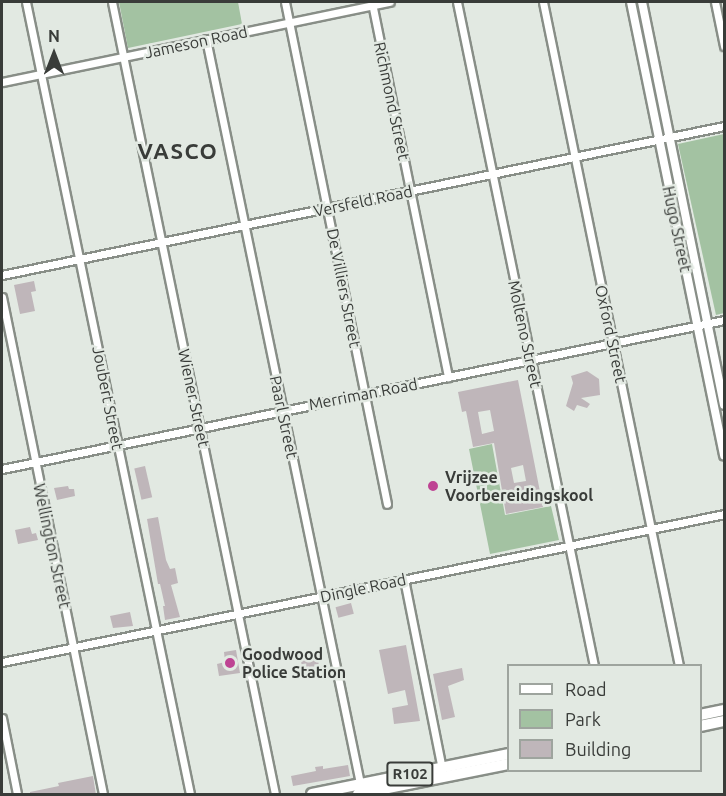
<!DOCTYPE html>
<style>
body{margin:0}
#map{position:relative;width:726px;height:796px;overflow:hidden;background:#e2e9e2;font-family:Ubuntu,sans-serif}
div>[style]{position:absolute}
[style*='--x']{left:calc(var(--x)*1px);top:calc(var(--y)*1px);width:calc(var(--w)*1px);rotate:calc(var(--a)*1deg)}
.green>*{inset:0;background:#a3c2a2}
.building>*{inset:0;background:#bfb6ba;transform-origin:0 0}
.roads{filter:drop-shadow(2px 0 #888e87) drop-shadow(-2px 0 #888e87) drop-shadow(0 2px #888e87) drop-shadow(0 -2px #888e87)}
.minor>*{height:7px;margin:-3.5px;padding:0 3.5px;transform-origin:3.5px;border-radius:3.5px;background:#fff}
.tertiary>*{height:8px;margin:-4px;padding:0 4px;transform-origin:4px;border-radius:4px;background:#fff}
.primary>*{height:10px;margin:-5px;padding:0 5px;transform-origin:5px;border-radius:5px;background:#fff}
.dots>*{width:16px;height:16px;translate:-50% -50%;box-sizing:border-box;border:3px solid #e2e9e2;border-radius:50%}
span{translate:-50% -50%;white-space:nowrap;text-align:center;line-height:1.15;-webkit-text-stroke:5px #e2e9e2;paint-order:stroke}
.shield-label span{padding:2px 4px;background:#e2e9e2;border:2px solid;border-radius:4px;-webkit-text-stroke-width:0}
.shield-label{font-size:15px;color:#393c39;font-weight:700}
.street-label{font-size:16px;color:#393c39}
.poi-label{font-size:16px;color:#393c39;font-weight:700}
.left{translate:0 -50%;text-align:left}
.district-label{font-size:22px;color:#393c39;font-weight:700;letter-spacing:1.5px}
.frame{position:absolute;inset:0;border:3px solid #393c39;pointer-events:none}
.legend{position:absolute;left:507px;top:664px;width:195px;height:108px;box-sizing:border-box;background:#e2e9e2;border:2px solid #9ea49e;margin:0;padding:8px 10px;list-style:none;font-size:18px;color:#393c39}
.legend li{display:flex;align-items:center;gap:12px;height:30px}
.legend b{width:30px;border:2px solid #9ea49e}
.north{position:absolute;left:24px;top:24px;width:60px;height:60px;-webkit-text-stroke:4px #e2e9e2;paint-order:stroke;rotate:0deg;font-size:16px;font-weight:700;line-height:24px;text-align:center;color:#393c39}
.north::after{content:'';display:block;margin:auto;width:21px;height:27px;background:#393c39;clip-path:polygon(50% 0,100% 100%,50% 72%,0 100%)}
</style>
<div id="map">
<div class="green">
<div style="clip-path:polygon(119px 2px,238px 2px,242px 24px,128px 48px)"></div>
<div style="clip-path:polygon(724px 134px,724px 313px,716px 315px,678px 144px)"></div>
<div style="clip-path:polygon(492px 444px,505px 515px,551px 506px,559px 540px,490px 554px,469px 449px)"></div>
</div>
<div class="building">
<div style="clip-path:polygon(34px 281px,36px 291px,31px 292px,35px 311px,20px 314px,14px 285px)"></div>
<div style="clip-path:polygon(587px 371px,599px 379px,600px 395px,581px 398px,590px 404px,587px 408px,577px 405px,574px 411px,566px 406px,573px 383px,571px 376px)"></div>
<div style="clip-path:polygon(evenodd,518px 380px,543px 507px,506px 514px,494px 443px,473px 447px,466px 411px,462px 412px,458px 392px,518px 380px,490px 410px,494px 431px,482px 434px,478px 412px,490px 410px,518px 380px,523px 465px,526px 481px,514px 483px,511px 468px,523px 465px)"></div>
<div style="left:145px;top:466px;width:32px;height:11px;rotate:77deg"></div>
<div style="clip-path:polygon(68px 486px,69px 489px,74px 489px,75px 496px,57px 500px,54px 488px)"></div>
<div style="clip-path:polygon(158px 517px,166px 560px,170px 569px,175px 568px,178px 583px,171px 585px,180px 617px,165px 620px,163px 606px,165px 606px,160px 584px,158px 584px,147px 519px)"></div>
<div style="clip-path:polygon(30px 527px,32px 534px,36px 533px,38px 540px,18px 544px,15px 530px)"></div>
<div style="left:351px;top:603px;width:11px;height:16px;rotate:75deg"></div>
<div style="clip-path:polygon(130px 612px,133px 626px,113px 628px,110px 616px)"></div>
<div style="clip-path:polygon(406px 645px,420px 721px,394px 724px,392px 708px,408px 705px,405px 690px,388px 694px,379px 650px)"></div>
<div style="clip-path:polygon(236px 650px,240px 673px,219px 676px,217px 664px,225px 662px,224px 652px)"></div>
<div style="left:317px;top:652px;width:14px;height:17px;rotate:82deg"></div>
<div style="clip-path:polygon(462px 668px,464px 680px,448px 686px,455px 717px,442px 720px,433px 674px)"></div>
<div style="clip-path:polygon(348px 765px,350px 776px,293px 786px,291px 776px,316px 771px,315px 767px,323px 766px,323px 769px)"></div>
<div style="clip-path:polygon(93px 776px,96px 795px,30px 795px,30px 792px,59px 786px,58px 783px)"></div>
</div>
<div class="roads">
<div class="minor">
<div style="--x:26;--y:2;--w:809;--a:78.3"></div>
<div style="--x:112;--y:2;--w:809;--a:78.37"></div>
<div style="--x:285;--y:2;--w:512;--a:78.51"></div>
<div style="--x:457;--y:2;--w:678;--a:78.34"></div>
<div style="--x:543;--y:2;--w:678;--a:78.42"></div>
<div style="--x:715;--y:2;--w:45;--a:78.4"></div>
<div style="--x:372;--y:3;--w:382;--a:78.5"></div>
<div style="--x:206;--y:39;--w:765;--a:78.31"></div>
<div style="--x:2;--y:82;--w:396;--a:-11.7"></div>
<div style="--x:2;--y:275;--w:737;--a:-11.66"></div>
<div style="--x:2;--y:297;--w:507;--a:78.51"></div>
<div style="--x:2;--y:469;--w:737;--a:-11.66"></div>
<div style="--x:404;--y:579;--w:194;--a:78.7"></div>
<div style="--x:2;--y:662;--w:737;--a:-11.58"></div>
<div style="--x:2;--y:718;--w:77;--a:78.8"></div>
</div>
<div class="tertiary">
<div style="--x:631;--y:2;--w:463;--a:78.4"></div>
<div style="--x:642;--y:2;--w:411;--a:78.5"></div>
</div>
<div class="primary">
<div style="--x:700;--y:715;--w:25;--a:-12"></div>
<div style="--x:700;--y:726;--w:25;--a:-12"></div>
<div style="--x:312;--y:794;--w:200;--a:-11.5"></div>
<div style="--x:358;--y:794;--w:153;--a:-11.3"></div>
</div>
</div>
<div class="dots">
<div style="left:433px;top:486px;background:#be4393"></div>
<div style="left:230px;top:663px;background:#be4393"></div>
</div>
<div class="shield-label">
<span style="left:410px;top:774px">R102</span>
</div>
<div class="street-label">
<span style="left:196px;top:42px;rotate:-12deg">Jameson Road</span>
<span style="left:392px;top:101px;rotate:78deg">Richmond Street</span>
<span style="left:363px;top:201px;rotate:-12deg">Versfeld Road</span>
<span style="left:677px;top:229px;rotate:78deg">Hugo Street</span>
<span style="left:344px;top:288px;rotate:79deg">De Villiers Street</span>
<span style="left:525px;top:334px;rotate:78deg">Molteno Street</span>
<span style="left:611px;top:334px;rotate:78deg">Oxford Street</span>
<span style="left:363px;top:394px;rotate:-11deg">Merriman Road</span>
<span style="left:108px;top:398px;rotate:79deg">Joubert Street</span>
<span style="left:194px;top:398px;rotate:78deg">Wiener Street</span>
<span style="left:284px;top:417px;rotate:78deg">Paarl Street</span>
<span style="left:52px;top:546px;rotate:78deg">Wellington Street</span>
<span style="left:363px;top:588px;rotate:-12deg">Dingle Road</span>
</div>
<div class="poi-label">
<span class="left" style="left:445px;top:486px">Vrijzee<br>Voorbereidingskool</span>
<span class="left" style="left:242px;top:663px">Goodwood<br>Police Station</span>
</div>
<div class="district-label">
<span style="left:178px;top:151px">VASCO</span>
</div>
<div class="frame"></div>
<ul class="legend">
<li><b style="height:8px;background:#fff"></b>Road</li>
<li><b style="height:16px;background:#a3c2a2"></b>Park</li>
<li><b style="height:16px;background:#bfb6ba"></b>Building</li>
</ul>
<div class="north">N</div>
</div>
